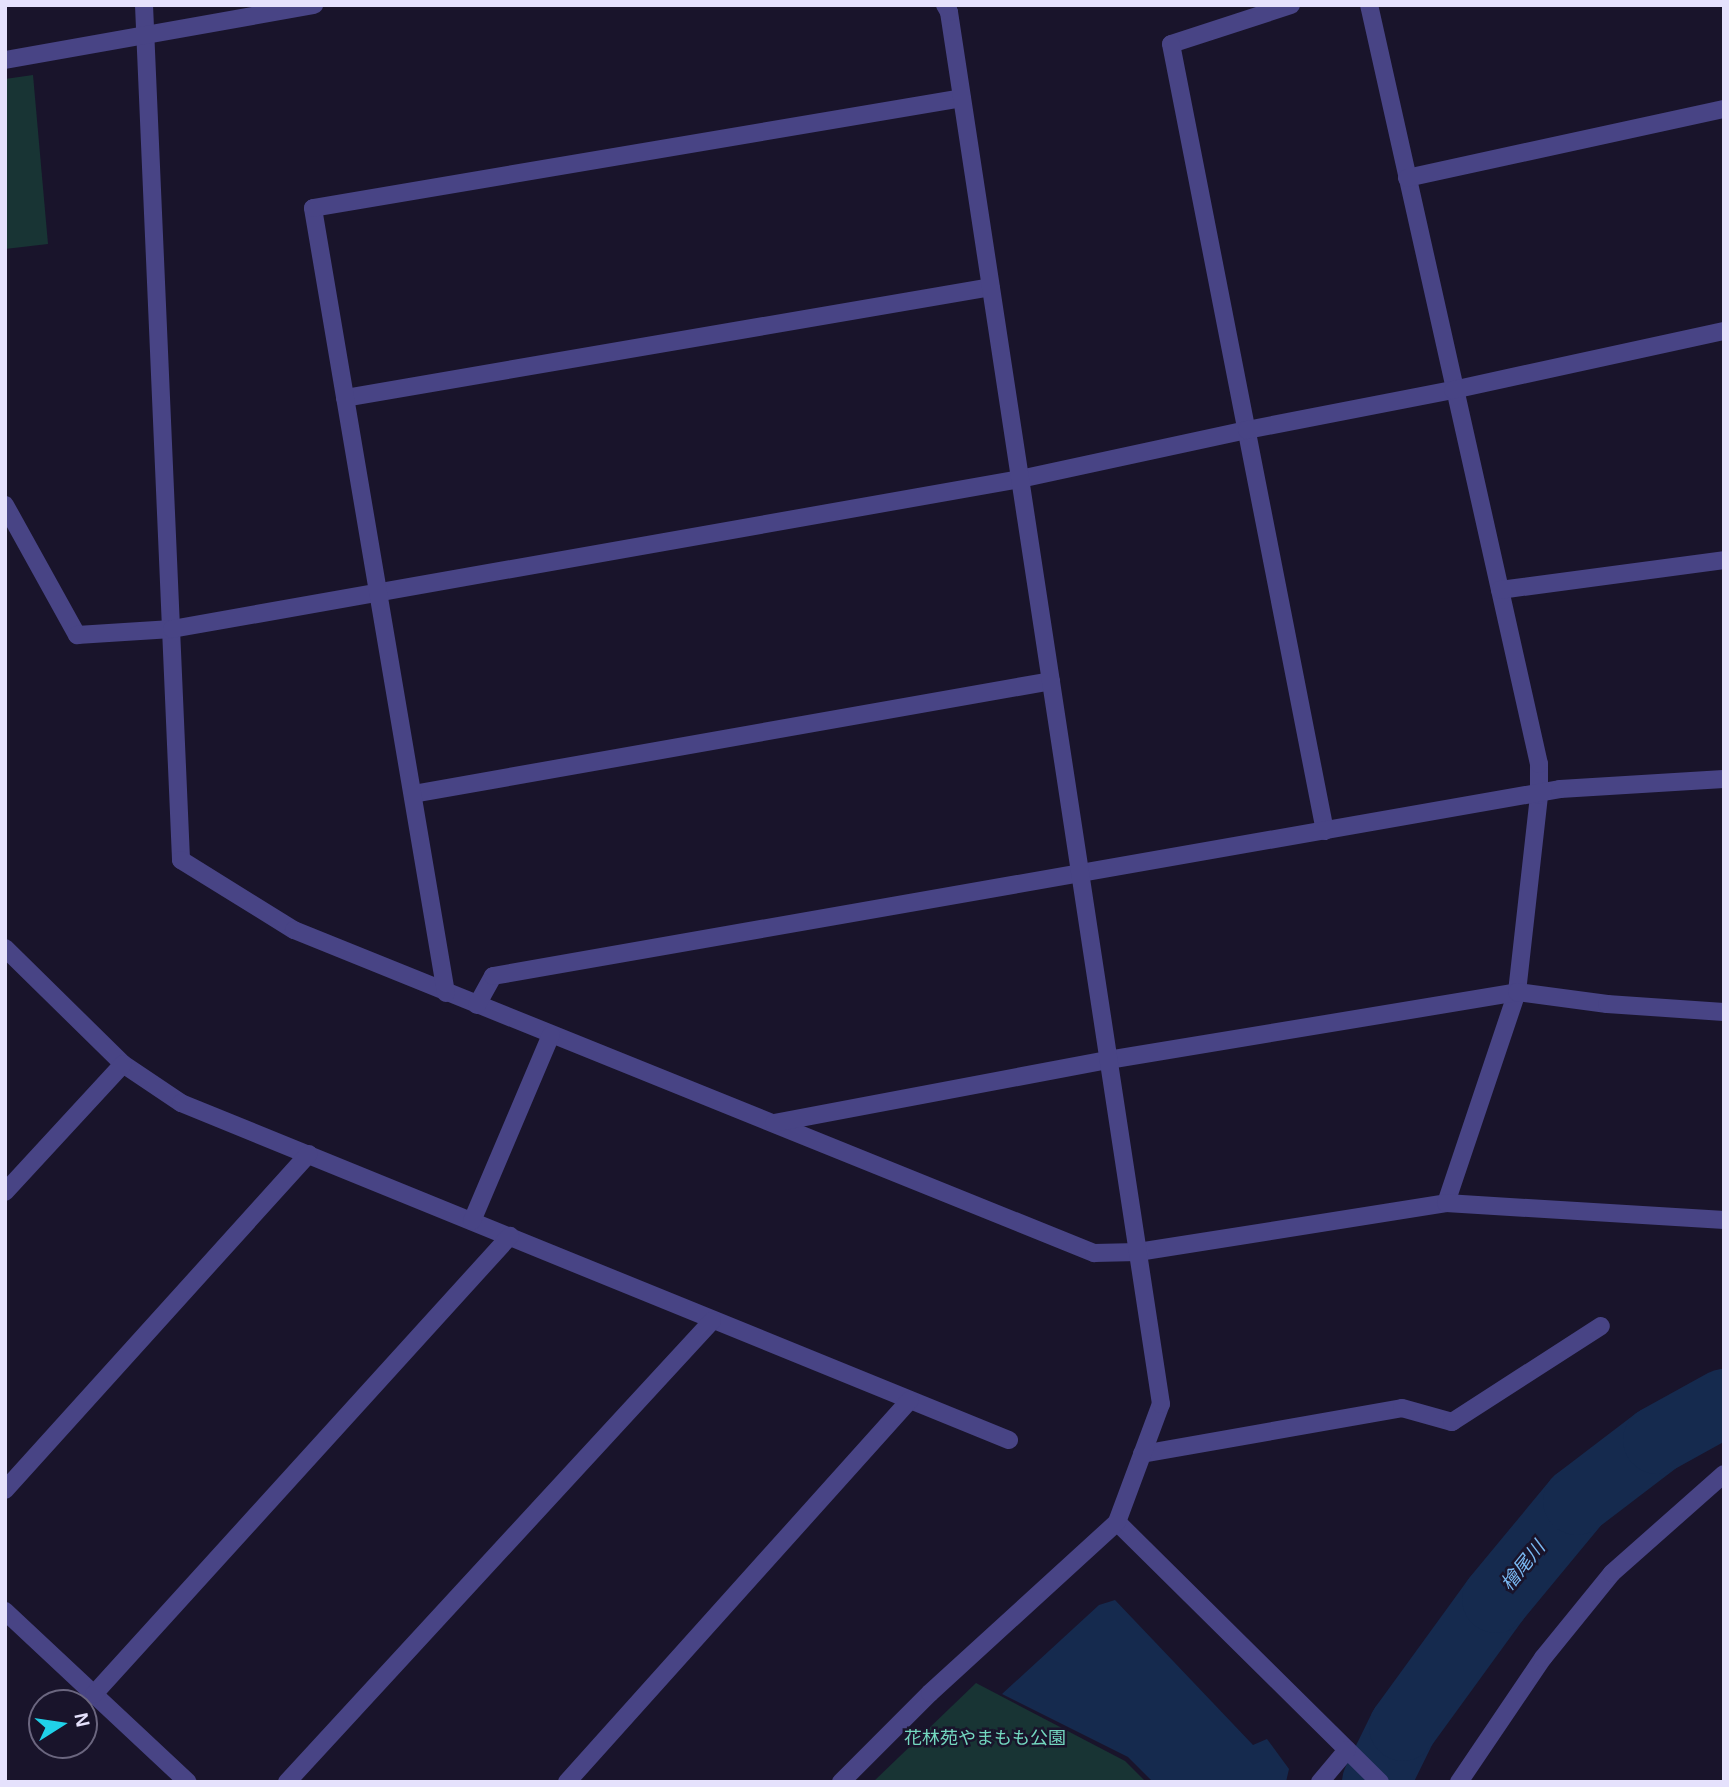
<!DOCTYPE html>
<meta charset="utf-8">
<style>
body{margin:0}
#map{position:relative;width:1729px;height:1787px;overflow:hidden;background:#19142b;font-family:Helvetica,"Noto Sans JP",sans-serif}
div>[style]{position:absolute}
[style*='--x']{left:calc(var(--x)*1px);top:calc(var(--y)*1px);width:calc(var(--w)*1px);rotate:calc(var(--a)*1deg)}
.green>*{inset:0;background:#183434}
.water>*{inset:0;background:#152a4e}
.river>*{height:68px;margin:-34px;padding:0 34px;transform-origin:34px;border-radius:34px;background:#152a4e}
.street>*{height:18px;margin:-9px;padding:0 9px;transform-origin:9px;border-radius:9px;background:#484485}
span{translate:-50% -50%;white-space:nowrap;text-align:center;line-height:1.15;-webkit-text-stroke:5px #19142b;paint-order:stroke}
.park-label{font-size:18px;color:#73d7bf}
.water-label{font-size:19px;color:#7ab8f2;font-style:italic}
.frame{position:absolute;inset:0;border:7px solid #e5e1fc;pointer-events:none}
.north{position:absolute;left:28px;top:1689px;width:70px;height:70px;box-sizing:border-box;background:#19142b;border:2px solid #6b667f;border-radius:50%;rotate:78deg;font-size:19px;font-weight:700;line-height:28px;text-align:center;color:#e5e1fc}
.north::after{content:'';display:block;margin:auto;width:24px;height:32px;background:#20d2e9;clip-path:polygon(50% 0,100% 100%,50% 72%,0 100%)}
</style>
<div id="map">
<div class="green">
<div style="clip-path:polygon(33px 75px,48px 244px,5px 249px,5px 79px)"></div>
<div style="clip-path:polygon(976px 1683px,1125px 1761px,1146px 1782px,873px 1782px)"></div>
</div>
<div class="water">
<div style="clip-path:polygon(1115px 1600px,1253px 1745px,1267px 1739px,1289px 1769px,1286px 1782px,1153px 1782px,1128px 1757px,1002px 1694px,1099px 1605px)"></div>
</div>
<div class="river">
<div style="--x:1376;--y:1782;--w:61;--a:-63.9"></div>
<div style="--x:1403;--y:1727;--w:158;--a:-54"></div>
<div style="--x:1496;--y:1599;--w:127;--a:-50.4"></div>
<div style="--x:1577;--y:1501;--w:101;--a:-37.3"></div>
<div style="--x:1657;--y:1440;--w:77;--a:-28.9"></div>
</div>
<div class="street">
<div style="--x:144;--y:5;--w:856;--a:87.52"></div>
<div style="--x:181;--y:860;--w:133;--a:31.8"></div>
<div style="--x:294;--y:930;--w:863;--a:21.99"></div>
<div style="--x:1094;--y:1253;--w:44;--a:-1.3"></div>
<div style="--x:1138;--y:1252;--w:312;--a:-9"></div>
<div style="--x:1446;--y:1203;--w:223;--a:-71.4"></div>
<div style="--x:1517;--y:992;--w:198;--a:-83.6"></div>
<div style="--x:1539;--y:795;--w:31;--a:-90"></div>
<div style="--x:1539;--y:764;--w:778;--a:-102.62"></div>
<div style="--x:1291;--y:5;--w:126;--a:162"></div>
<div style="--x:1171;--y:44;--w:802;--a:78.93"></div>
<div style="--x:5;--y:60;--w:314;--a:-10.1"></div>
<div style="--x:1407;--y:178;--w:324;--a:-12.3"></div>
<div style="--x:345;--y:398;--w:655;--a:-9.75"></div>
<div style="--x:5;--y:505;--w:149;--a:61"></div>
<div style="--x:77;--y:635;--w:95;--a:-3.6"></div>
<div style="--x:172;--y:629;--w:861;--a:-10.03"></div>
<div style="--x:1020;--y:479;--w:232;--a:-12.2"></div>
<div style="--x:1247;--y:430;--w:210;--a:-11"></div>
<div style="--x:1453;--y:390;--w:277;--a:-12.3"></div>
<div style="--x:1500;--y:590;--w:226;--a:-7.6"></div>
<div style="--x:413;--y:794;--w:648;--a:-10.04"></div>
<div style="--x:5;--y:948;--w:165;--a:44.5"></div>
<div style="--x:123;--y:1064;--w:70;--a:33.9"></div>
<div style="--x:181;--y:1103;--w:894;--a:22.15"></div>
<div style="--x:446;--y:993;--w:796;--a:-99.62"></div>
<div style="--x:313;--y:208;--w:658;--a:-9.62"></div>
<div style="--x:477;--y:1005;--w:33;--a:-61"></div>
<div style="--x:493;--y:976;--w:1083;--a:-9.94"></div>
<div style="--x:1560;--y:789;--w:164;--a:-3.5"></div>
<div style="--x:774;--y:1123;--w:340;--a:-10.7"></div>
<div style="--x:1108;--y:1060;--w:415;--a:-9.4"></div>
<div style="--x:1517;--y:992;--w:91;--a:7.6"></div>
<div style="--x:1607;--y:1004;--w:117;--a:3.9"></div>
<div style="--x:5;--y:1192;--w:174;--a:-47.3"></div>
<div style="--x:1446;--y:1203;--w:279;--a:3.5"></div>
<div style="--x:472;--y:1221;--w:202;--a:-67"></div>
<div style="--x:1142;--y:1454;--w:264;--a:-10"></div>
<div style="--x:1402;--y:1408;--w:52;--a:15.6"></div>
<div style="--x:1452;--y:1422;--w:177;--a:-32.8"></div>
<div style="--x:5;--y:1490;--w:453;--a:-47.9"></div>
<div style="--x:1117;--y:1522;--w:370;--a:44.7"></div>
<div style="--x:5;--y:1611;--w:250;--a:43.1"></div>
<div style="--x:94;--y:1694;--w:619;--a:-47.75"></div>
<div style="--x:287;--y:1782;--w:627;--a:-47.33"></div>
<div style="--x:567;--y:1782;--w:513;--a:-48.08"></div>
<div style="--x:841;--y:1782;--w:126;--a:-45"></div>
<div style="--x:930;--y:1693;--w:253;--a:-42.4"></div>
<div style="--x:1117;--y:1522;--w:126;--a:-69.6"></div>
<div style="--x:1161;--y:1404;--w:1408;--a:-98.66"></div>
<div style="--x:949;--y:12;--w:8;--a:-120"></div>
<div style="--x:1320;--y:1782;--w:42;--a:-49.8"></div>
<div style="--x:1459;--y:1782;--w:150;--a:-55.9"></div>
<div style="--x:1543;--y:1658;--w:109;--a:-50.9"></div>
<div style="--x:1612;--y:1573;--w:149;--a:-41.5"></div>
</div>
<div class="park-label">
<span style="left:985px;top:1738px">花林苑やまもも公園</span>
</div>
<div class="water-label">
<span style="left:1523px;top:1566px;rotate:-51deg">檜尾川</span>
</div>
<div class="frame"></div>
<div class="north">N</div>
</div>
